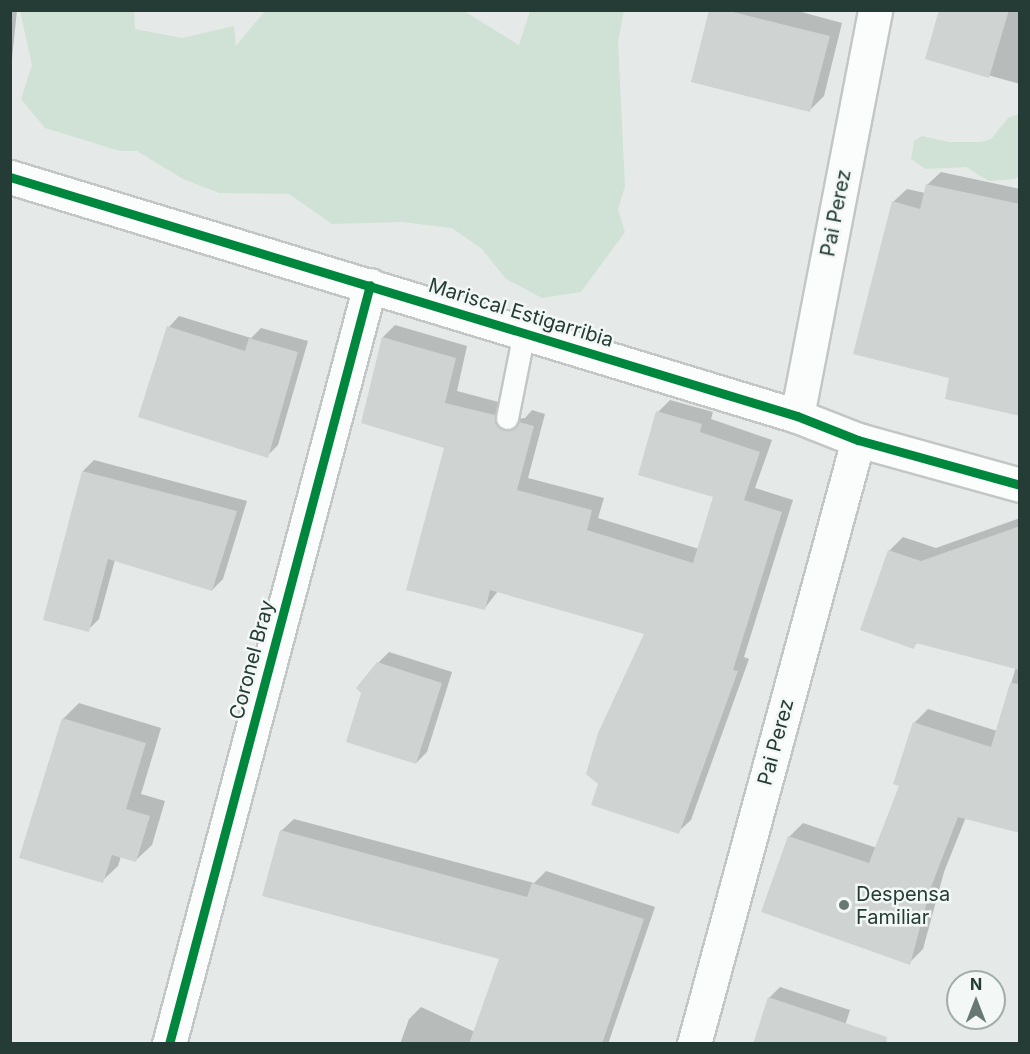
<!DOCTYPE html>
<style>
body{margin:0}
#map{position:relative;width:1030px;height:1054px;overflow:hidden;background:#e5eae8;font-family:Inter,sans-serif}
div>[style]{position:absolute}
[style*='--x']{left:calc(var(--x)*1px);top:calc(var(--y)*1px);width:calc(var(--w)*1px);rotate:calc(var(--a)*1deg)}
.green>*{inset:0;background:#d0e2d5}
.shadow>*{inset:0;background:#0003}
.building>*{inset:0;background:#cfd3d2}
.roads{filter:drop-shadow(2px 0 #c2c7c5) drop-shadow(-2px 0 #c2c7c5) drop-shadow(0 2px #c2c7c5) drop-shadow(0 -2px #c2c7c5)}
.service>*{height:21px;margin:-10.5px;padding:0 10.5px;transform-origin:10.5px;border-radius:10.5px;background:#fbfcfc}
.minor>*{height:33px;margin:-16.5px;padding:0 16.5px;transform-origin:16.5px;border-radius:16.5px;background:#fbfcfc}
.tertiary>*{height:33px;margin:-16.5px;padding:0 16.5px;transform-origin:16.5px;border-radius:16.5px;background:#fbfcfc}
.cycleway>*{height:9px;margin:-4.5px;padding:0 4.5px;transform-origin:4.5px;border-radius:4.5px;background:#00873e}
.dots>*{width:16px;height:16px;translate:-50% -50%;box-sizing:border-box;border:3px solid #f3f8f6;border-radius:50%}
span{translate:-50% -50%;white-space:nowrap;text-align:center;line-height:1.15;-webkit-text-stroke:5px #f3f8f6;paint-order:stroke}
.street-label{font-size:20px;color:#243c35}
.poi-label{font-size:20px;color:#243c35}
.left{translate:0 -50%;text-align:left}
.frame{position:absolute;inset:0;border:12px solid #243c35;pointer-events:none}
.north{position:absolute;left:946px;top:970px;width:60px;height:60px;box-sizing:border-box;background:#f3f8f6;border:2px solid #a0ada9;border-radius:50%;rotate:0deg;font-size:16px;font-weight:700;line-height:24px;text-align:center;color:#243c35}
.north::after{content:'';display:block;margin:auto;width:21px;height:27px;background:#687974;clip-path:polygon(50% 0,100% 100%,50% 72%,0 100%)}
</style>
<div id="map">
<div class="green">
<div style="clip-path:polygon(20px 11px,134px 11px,135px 29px,182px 38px,234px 26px,236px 46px,265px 11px,464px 11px,519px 45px,530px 11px,624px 11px,618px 42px,625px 186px,618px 209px,625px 232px,581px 292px,542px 298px,506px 279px,482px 249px,452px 228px,402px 222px,332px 224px,289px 194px,219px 193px,183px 179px,137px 151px,120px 151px,45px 128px,21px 99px,32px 65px)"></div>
<div style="clip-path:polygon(1018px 115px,1019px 175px,1015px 179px,989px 181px,966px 167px,926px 169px,911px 159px,914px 141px,922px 136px,949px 142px,981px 142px,991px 139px,1009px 117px)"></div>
</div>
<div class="shadow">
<div style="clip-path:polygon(10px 10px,17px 10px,10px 78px)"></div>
<div style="clip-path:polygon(710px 10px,794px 10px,842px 23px,824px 96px,810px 110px)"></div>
<div style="clip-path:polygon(940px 10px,1020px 10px,1020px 84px,927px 58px)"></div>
<div style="clip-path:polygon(941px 172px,1020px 189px,1020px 414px,951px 377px,893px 202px,907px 189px,925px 193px,927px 185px)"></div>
<div style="clip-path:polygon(179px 316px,251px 338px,261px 328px,308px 341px,278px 445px,267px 456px,169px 327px)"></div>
<div style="clip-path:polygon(395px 325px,467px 346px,457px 391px,506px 404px,516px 419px,525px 418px,532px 410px,545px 414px,528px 478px,604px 498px,598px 518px,699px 549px,715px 496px,658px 412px,670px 400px,713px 412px,711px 419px,772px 440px,755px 488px,793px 500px,744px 657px,749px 659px,691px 820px,678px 832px,646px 633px,498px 591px,484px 609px,446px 447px,383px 337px)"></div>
<div style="clip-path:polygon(94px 460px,247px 501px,223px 579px,212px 590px,115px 560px,99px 619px,88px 630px,83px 471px)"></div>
<div style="clip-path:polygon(1020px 518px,1020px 831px,966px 817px,944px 872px,923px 949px,909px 963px,789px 837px,803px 823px,877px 848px,901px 785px,914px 723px,928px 709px,997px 731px,1016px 667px,918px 642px,913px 647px,889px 551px,903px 537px,936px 548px)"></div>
<div style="clip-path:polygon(389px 652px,452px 672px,427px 752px,416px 763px,362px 693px,378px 663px)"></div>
<div style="clip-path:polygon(79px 703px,161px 728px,141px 794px,165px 801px,152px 845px,136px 860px,121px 856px,118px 866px,102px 881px,63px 719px)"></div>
<div style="clip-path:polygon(294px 819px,534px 883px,546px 871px,655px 907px,608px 1044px,400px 1044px,409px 1019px,421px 1007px,475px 1032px,501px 958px,281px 831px)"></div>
<div style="clip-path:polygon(780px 987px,850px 1010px,839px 1044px,769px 998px)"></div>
</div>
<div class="building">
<div style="clip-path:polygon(709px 10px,725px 10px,830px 36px,810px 112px,691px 82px)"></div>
<div style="clip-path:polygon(939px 10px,1009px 10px,989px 78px,925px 59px)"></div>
<div style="clip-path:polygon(926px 184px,1020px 204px,1020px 416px,945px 399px,949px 378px,853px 354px,892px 201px,920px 209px)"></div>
<div style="clip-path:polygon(167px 326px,245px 351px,249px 338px,298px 352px,268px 458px,138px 417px)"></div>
<div style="clip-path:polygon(382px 337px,456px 358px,445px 403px,495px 415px,495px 423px,504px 430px,512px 430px,519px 422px,534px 426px,517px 490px,592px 510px,587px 530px,693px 563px,713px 497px,638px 475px,656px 411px,702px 424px,700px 432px,760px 452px,744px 500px,782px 512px,733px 670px,738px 671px,679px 834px,591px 805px,598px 784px,586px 774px,598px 733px,644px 634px,490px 590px,485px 610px,406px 590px,444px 448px,361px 423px)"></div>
<div style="clip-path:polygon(82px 471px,237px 511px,212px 591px,108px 559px,89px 632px,43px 620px)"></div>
<div style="clip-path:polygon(1020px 526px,1020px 670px,916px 643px,914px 649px,860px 630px,888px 550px,921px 561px)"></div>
<div style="clip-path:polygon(377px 662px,442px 683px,416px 764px,346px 742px,361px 693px,356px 688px)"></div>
<div style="clip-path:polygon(1010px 683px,1020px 684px,1020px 833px,958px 817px,931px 887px,910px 965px,761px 912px,788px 836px,869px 863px,899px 786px,893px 784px,913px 722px,991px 747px)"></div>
<div style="clip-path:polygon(62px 718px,146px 743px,126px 809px,150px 816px,136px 862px,112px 855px,103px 883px,19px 858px)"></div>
<div style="clip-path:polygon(280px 830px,527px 897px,532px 883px,644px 919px,602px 1044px,469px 1044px,499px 959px,262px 896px)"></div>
<div style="clip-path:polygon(768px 997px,887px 1037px,886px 1044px,753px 1044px)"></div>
</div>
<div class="roads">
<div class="service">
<div style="--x:507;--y:418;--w:88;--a:-78.8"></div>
</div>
<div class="minor">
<div style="--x:797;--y:416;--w:413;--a:-79.1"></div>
<div style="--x:169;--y:1044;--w:785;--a:-75.17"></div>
<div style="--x:694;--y:1044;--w:626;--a:-74.81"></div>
</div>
<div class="tertiary">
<div style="--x:10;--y:177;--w:822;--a:16.89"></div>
<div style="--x:797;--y:416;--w:66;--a:21.5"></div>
<div style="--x:858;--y:440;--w:168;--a:15.5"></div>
</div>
</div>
<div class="cycleway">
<div style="--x:10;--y:177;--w:822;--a:16.89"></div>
<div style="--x:797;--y:416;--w:66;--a:21.5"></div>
<div style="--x:858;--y:440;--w:168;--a:15.5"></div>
<div style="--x:169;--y:1044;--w:785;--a:-75.17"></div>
</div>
<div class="dots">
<div style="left:844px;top:905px;background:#687974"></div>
</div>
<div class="street-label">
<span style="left:836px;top:213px;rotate:-79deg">Pai Perez</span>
<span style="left:521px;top:313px;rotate:17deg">Mariscal Estigarribia</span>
<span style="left:252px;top:660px;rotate:-75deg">Coronel Bray</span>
<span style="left:776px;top:742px;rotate:-75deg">Pai Perez</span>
</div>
<div class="poi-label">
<span class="left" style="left:856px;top:906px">Despensa<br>Familiar</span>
</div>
<div class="frame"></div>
<div class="north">N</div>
</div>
